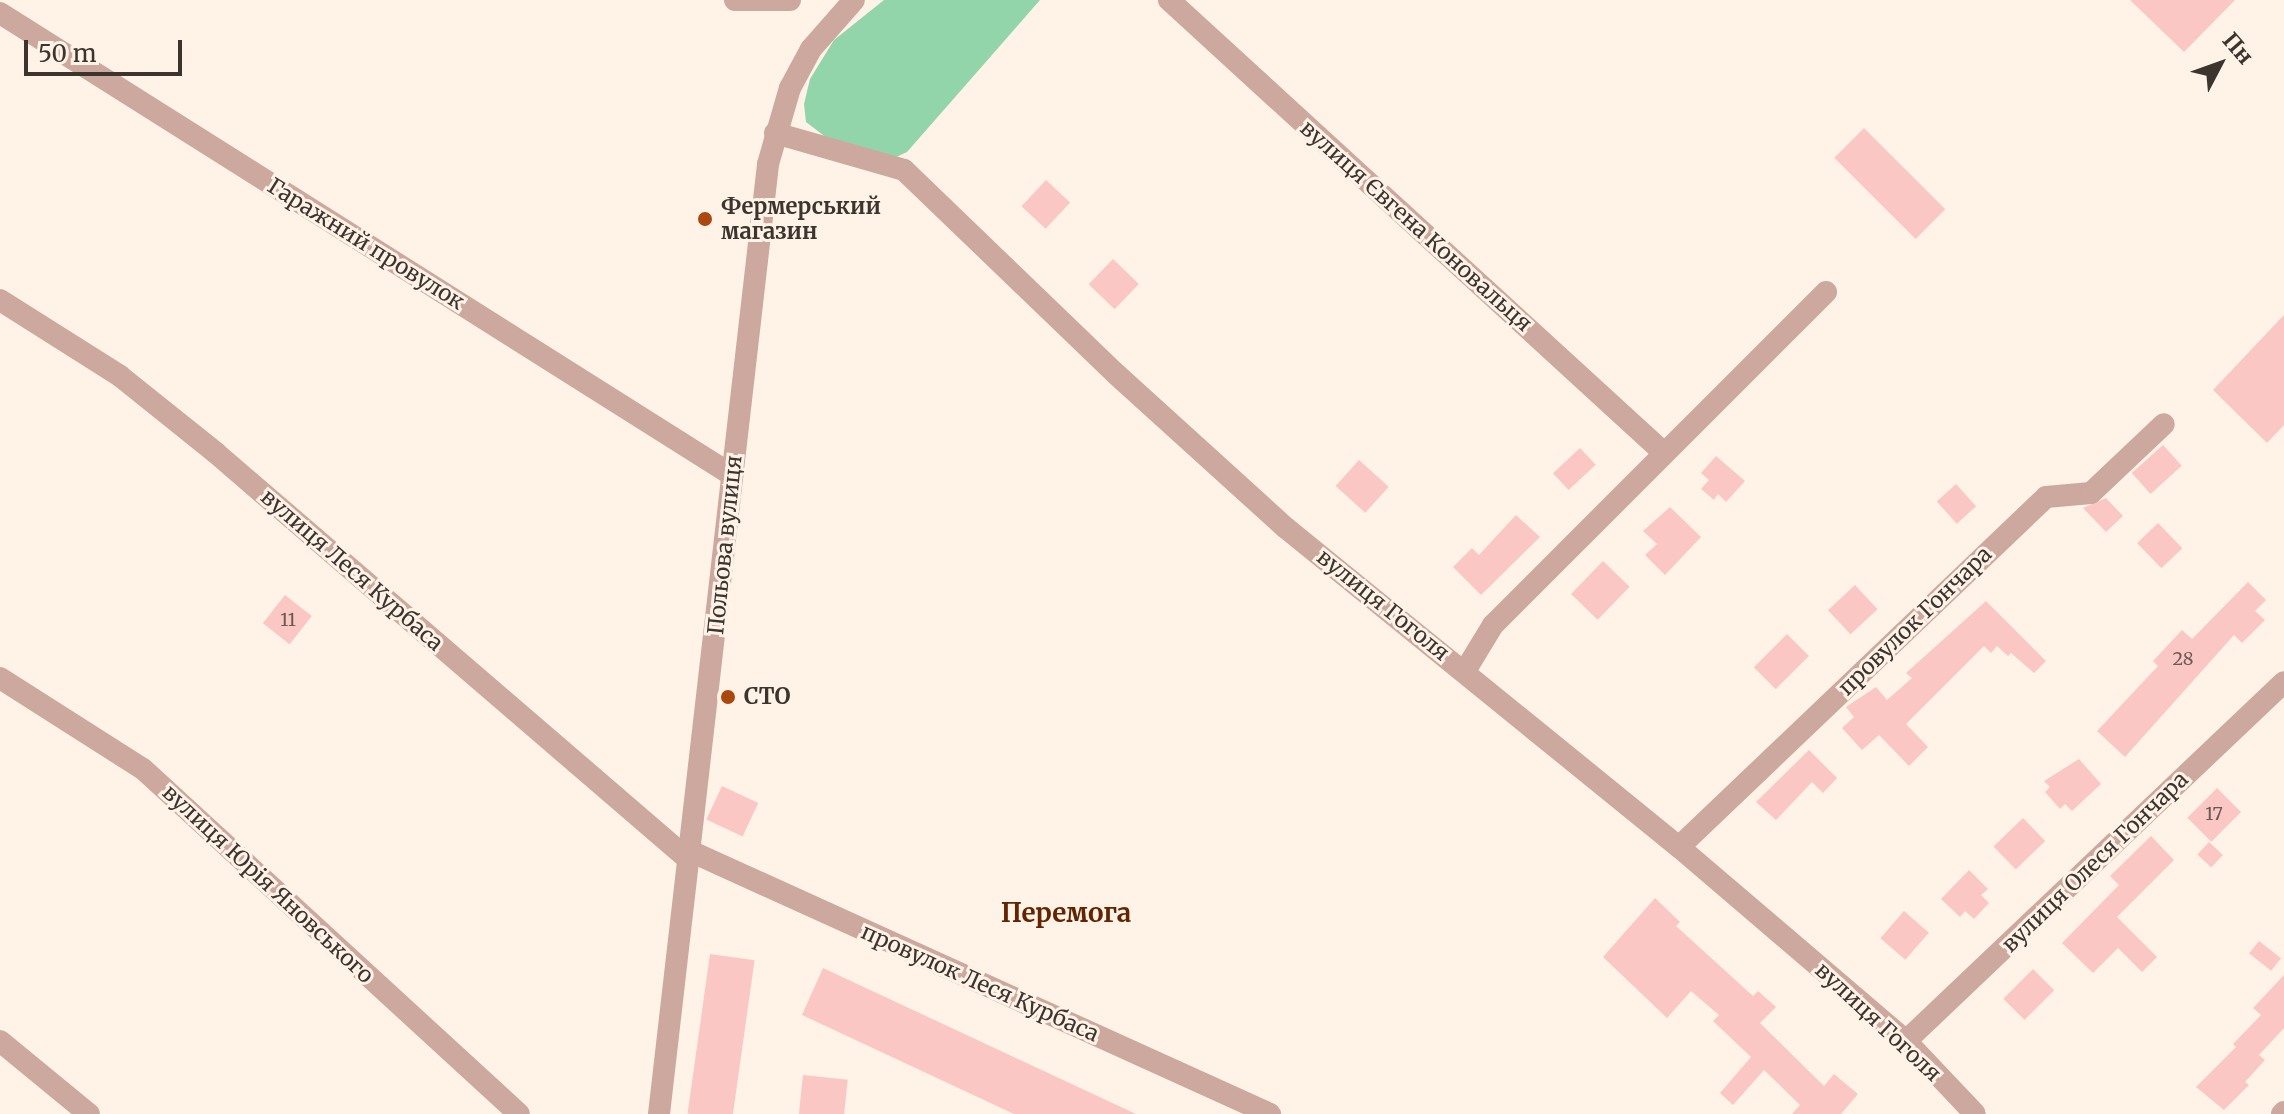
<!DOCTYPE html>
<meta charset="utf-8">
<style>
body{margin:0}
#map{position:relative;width:2284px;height:1114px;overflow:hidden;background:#fff2e7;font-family:Merriweather,serif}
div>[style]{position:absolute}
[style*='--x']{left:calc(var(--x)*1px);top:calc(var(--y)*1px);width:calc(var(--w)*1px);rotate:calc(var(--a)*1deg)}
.green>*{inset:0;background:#93d5ab}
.building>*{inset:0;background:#fbc7c4;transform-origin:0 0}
.minor>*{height:22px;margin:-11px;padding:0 11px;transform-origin:11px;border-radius:11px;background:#cca89f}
.tertiary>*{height:22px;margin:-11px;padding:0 11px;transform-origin:11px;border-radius:11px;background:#cca89f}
.dots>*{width:22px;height:22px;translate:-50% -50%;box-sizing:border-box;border:4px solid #fff2e7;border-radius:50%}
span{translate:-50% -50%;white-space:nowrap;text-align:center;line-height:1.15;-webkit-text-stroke:6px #fff2e7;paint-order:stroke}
.number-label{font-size:18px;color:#6b5954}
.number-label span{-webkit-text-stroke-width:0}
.poi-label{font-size:22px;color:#3b342f;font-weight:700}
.left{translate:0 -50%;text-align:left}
.street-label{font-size:22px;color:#3b342f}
.quarter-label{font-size:26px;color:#632501;font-weight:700}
.north{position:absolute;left:2180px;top:24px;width:80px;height:80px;-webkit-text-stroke:6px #fff2e7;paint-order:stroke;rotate:49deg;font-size:22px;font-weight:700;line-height:32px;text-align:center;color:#3b342f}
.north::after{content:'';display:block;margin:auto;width:28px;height:36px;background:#3b342f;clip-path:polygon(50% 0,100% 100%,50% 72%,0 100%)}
.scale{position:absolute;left:24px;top:40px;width:158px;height:36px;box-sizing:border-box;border:4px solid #3b342f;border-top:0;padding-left:10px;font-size:24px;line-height:28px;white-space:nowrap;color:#3b342f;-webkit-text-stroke:6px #fff2e7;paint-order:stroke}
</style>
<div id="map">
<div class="green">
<div style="clip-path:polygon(884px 0,1040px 0,907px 152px,894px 158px,827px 138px,806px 122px,804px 104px,810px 79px,834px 40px)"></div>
</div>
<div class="building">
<div style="clip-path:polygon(2130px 0,2235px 0,2184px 52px)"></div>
<div style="left:1864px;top:128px;width:115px;height:42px;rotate:45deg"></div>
<div style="left:1046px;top:180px;width:33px;height:36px;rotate:43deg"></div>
<div style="left:1113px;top:259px;width:36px;height:35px;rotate:44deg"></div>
<div style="clip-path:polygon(2284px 315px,2284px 425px,2267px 443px,2213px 390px)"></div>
<div style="left:2163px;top:445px;width:28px;height:42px;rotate:48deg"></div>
<div style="left:1580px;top:448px;width:23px;height:37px;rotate:47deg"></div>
<div style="clip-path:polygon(1716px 456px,1745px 481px,1726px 502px,1718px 494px,1714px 500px,1701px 489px,1709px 480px,1701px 473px)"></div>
<div style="left:1359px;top:460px;width:40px;height:35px;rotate:42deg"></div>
<div style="left:1956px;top:484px;width:30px;height:26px;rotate:48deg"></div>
<div style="clip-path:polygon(2106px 498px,2123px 516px,2106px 532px,2083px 508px)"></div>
<div style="clip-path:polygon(1670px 507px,1701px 537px,1665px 575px,1645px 555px,1657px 544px,1643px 531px)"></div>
<div style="clip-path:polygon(1516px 515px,1540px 537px,1481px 595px,1453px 567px,1472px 548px,1479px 555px)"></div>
<div style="left:2158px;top:523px;width:35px;height:29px;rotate:46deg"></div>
<div style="left:1603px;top:561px;width:37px;height:46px;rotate:44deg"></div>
<div style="clip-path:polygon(2248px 582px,2266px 600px,2255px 611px,2265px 620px,2242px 643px,2234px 635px,2125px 757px,2097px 731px,2158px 666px,2153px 661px,2182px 630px,2192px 639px)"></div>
<div style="left:1855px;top:585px;width:33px;height:37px;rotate:47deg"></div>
<div style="left:285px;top:595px;width:34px;height:36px;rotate:38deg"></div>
<div style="clip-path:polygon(1986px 601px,2046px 661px,2034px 673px,2011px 653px,2008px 656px,1997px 646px,1991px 653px,1984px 646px,1906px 724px,1928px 747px,1909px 766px,1879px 735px,1862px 750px,1842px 728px,1854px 717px,1846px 707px,1876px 687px,1887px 700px,1912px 678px,1906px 673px)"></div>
<div style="left:1787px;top:634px;width:31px;height:47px;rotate:45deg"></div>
<div style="clip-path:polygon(1809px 750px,1837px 778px,1823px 793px,1812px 782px,1776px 820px,1756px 802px)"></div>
<div style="clip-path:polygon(2079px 759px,2101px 784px,2072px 811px,2065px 804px,2060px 809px,2045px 792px,2050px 787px,2044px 781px)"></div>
<div style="left:722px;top:786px;width:40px;height:37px;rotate:25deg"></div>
<div style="left:2217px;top:788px;width:34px;height:42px;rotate:45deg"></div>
<div style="left:2023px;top:818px;width:32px;height:41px;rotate:46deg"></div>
<div style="clip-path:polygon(2151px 836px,2174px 860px,2117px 917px,2157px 957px,2142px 972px,2118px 948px,2093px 973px,2062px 943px,2119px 885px,2110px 876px)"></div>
<div style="left:2209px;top:842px;width:19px;height:17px;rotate:43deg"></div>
<div style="clip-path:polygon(1969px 870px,1988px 889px,1981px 895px,1989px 903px,1974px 919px,1965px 911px,1960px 917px,1941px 899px)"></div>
<div style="clip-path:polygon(1655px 898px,1680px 922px,1676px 926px,1753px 996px,1758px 991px,1776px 1007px,1760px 1023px,1824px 1086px,1834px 1074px,1858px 1094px,1841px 1114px,1792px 1114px,1800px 1105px,1764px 1070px,1733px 1105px,1720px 1093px,1751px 1057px,1713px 1021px,1719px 1015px,1691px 991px,1667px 1018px,1603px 957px)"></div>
<div style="left:1904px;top:911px;width:33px;height:36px;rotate:41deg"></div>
<div style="left:2259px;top:941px;width:28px;height:16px;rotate:38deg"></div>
<div style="left:710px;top:954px;width:45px;height:161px;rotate:8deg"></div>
<div style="clip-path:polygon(823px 968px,1136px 1114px,1014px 1114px,802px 1015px)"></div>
<div style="left:2033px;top:969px;width:30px;height:42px;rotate:45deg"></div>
<div style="clip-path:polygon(2284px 975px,2284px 1028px,2259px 1055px,2265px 1060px,2245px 1082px,2249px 1085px,2224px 1110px,2196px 1087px,2236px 1047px,2233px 1044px,2261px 1015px,2253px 1008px)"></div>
<div style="left:803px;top:1075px;width:45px;height:39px;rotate:6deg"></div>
</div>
<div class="minor">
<div style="--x:735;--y:0;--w:55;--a:0"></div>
<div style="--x:1169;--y:0;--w:670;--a:42.46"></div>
<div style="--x:0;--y:13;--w:866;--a:32.26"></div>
<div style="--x:0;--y:300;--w:142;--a:32.3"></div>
<div style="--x:120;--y:376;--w:123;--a:38.7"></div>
<div style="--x:216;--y:453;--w:624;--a:40.71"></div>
<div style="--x:1465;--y:671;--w:54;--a:-58.7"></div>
<div style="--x:1493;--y:625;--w:471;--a:-45"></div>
<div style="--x:0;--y:678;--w:169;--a:32.5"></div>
<div style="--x:143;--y:769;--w:510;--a:42.54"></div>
<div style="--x:1679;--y:847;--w:507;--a:-43.64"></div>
<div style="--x:2046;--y:497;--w:45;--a:-5.1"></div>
<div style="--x:2091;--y:493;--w:100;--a:-43.4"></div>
<div style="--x:690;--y:851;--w:637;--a:24.39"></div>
<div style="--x:0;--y:1041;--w:115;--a:39.4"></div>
<div style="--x:1906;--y:1041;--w:521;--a:-43.52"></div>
<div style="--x:2282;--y:1114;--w:3;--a:-45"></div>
</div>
<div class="tertiary">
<div style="--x:775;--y:133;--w:134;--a:16"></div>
<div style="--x:904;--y:170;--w:294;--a:43.9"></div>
<div style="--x:1116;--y:374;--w:229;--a:42.2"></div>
<div style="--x:1286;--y:528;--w:506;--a:39.07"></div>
<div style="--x:1679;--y:847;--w:299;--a:40.5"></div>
<div style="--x:1906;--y:1041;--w:100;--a:46.6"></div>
<div style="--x:659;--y:1114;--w:956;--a:-83.45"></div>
<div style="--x:768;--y:164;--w:79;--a:-73.9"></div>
<div style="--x:790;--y:88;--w:44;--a:-61.7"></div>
<div style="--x:811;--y:49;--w:65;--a:-48.7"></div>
</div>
<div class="dots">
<div style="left:705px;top:219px;background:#ab4810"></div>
<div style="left:728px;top:697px;background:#ab4810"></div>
</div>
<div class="number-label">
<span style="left:288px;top:620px">11</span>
<span style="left:2183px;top:659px">28</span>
<span style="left:2214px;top:814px">17</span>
</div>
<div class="poi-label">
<span class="left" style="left:721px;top:219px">Фермерський<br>магазин</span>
<span class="left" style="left:744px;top:697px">СТО</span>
</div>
<div class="street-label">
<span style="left:1416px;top:226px;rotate:42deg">вулиця Євгена Коновальця</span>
<span style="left:366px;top:244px;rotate:32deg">Гаражний провулок</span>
<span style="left:725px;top:545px;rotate:-84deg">Польова вулиця</span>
<span style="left:352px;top:570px;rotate:41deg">вулиця Леся Курбаса</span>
<span style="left:1383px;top:605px;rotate:39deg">вулиця Гоголя</span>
<span style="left:1915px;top:621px;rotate:-44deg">провулок Гончара</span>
<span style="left:2095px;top:862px;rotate:-44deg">вулиця Олеся Гончара</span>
<span style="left:268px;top:884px;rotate:43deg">вулиця Юрія Яновського</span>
<span style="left:980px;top:983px;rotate:24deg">провулок Леся Курбаса</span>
<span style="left:1878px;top:1022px;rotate:43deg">вулиця Гоголя</span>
</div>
<div class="quarter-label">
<span style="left:1066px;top:913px">Перемога</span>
</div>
<div class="north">Пн</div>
<div class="scale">50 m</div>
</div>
